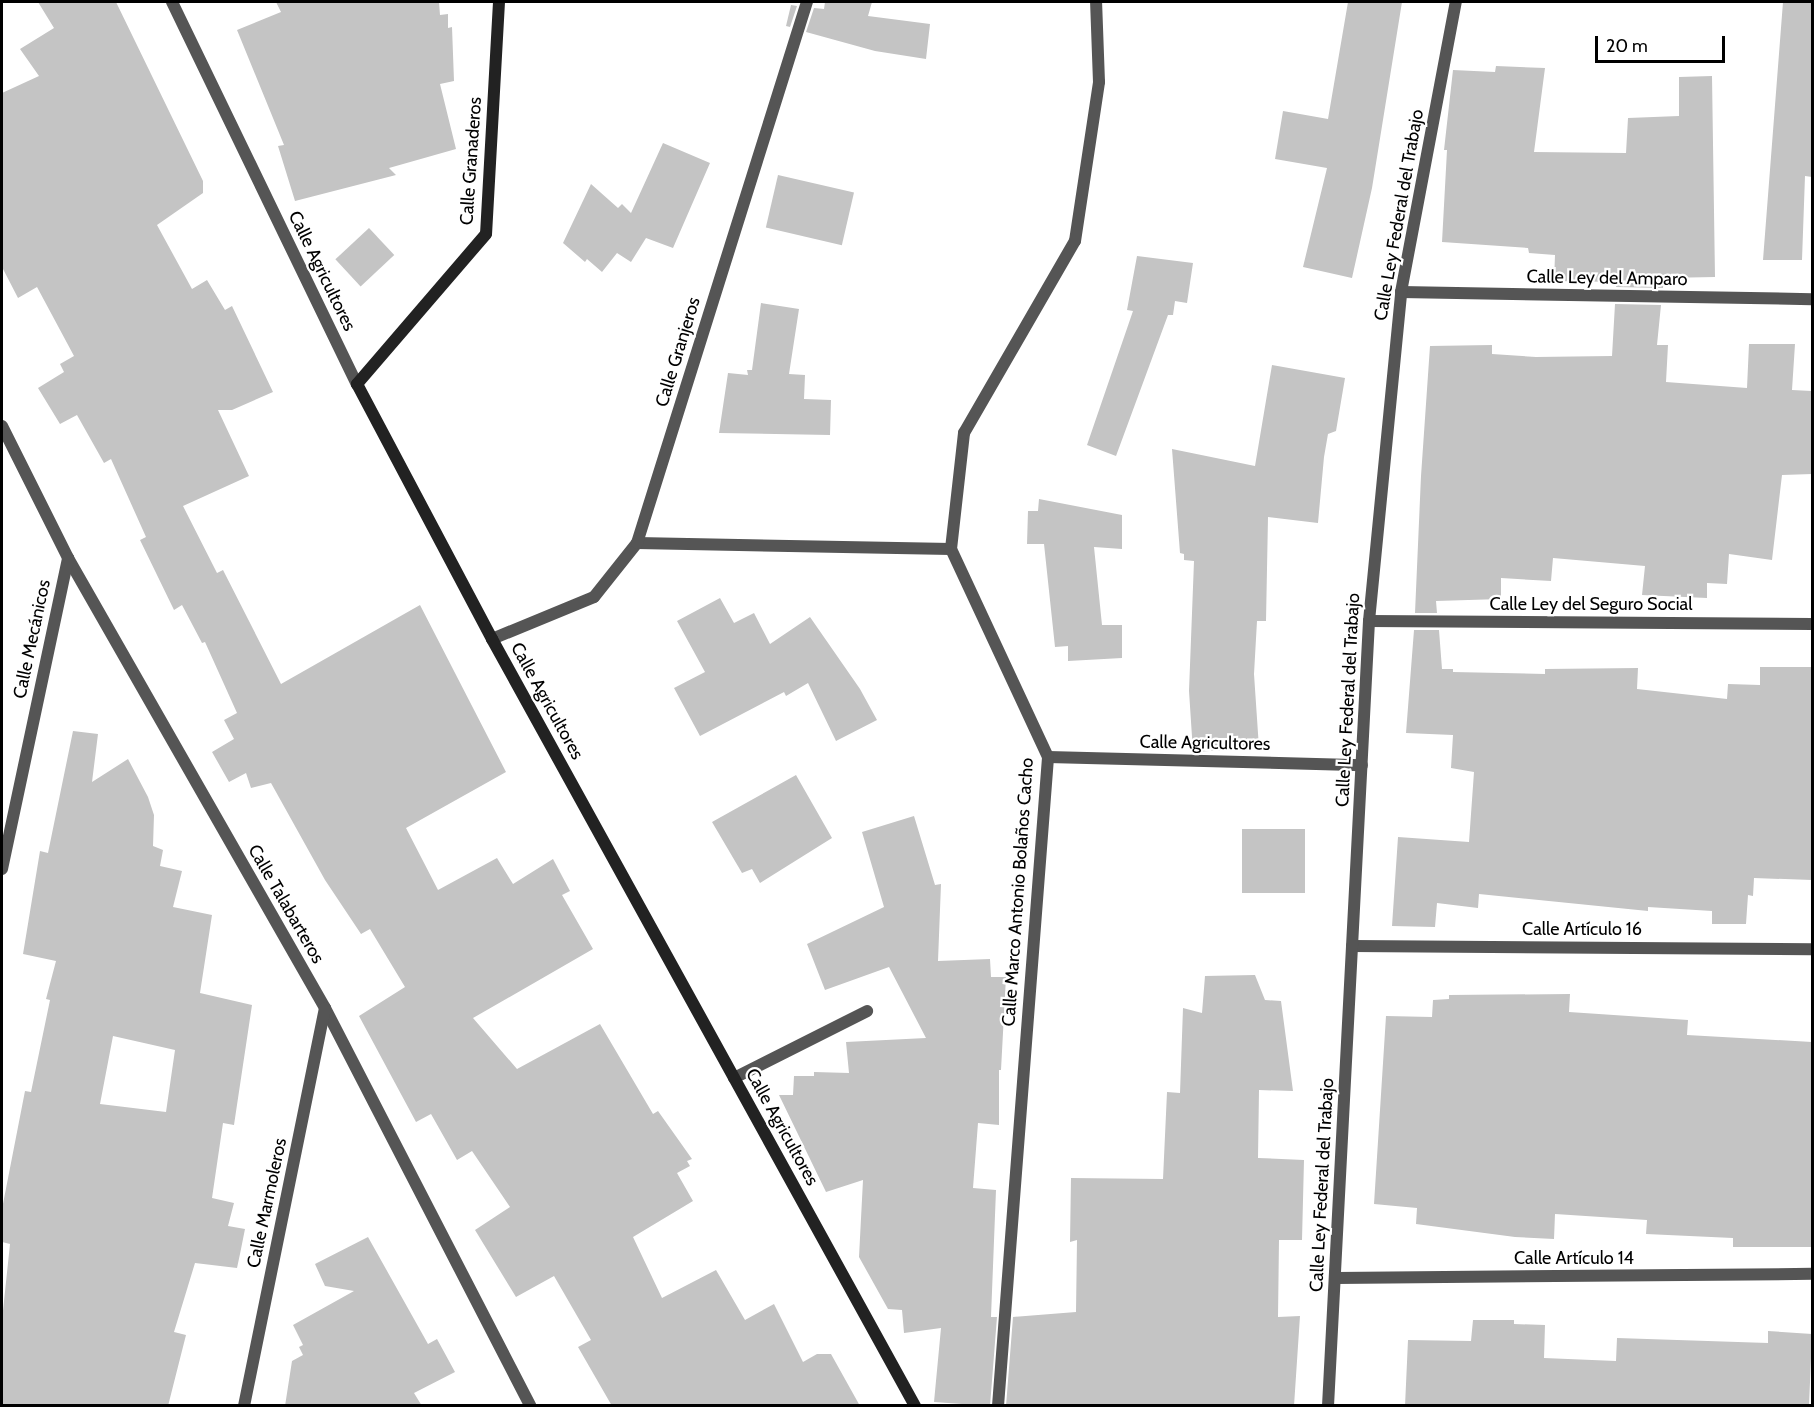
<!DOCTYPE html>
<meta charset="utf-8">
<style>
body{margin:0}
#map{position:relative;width:1814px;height:1407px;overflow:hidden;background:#fff;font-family:Cabin,sans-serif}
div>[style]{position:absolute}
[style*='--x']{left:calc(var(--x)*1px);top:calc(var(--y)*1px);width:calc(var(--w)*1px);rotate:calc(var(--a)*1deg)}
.building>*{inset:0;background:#c4c4c4;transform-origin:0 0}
.lane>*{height:12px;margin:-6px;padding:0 6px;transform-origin:6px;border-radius:6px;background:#555}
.street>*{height:12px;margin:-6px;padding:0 6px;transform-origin:6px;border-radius:6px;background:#555}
.secondary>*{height:12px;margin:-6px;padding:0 6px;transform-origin:6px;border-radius:6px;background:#222}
span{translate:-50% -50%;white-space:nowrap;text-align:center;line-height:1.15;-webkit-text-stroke:4.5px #fff;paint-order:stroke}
.street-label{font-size:18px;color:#000}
.frame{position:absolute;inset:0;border:3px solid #000;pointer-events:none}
.scale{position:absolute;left:1595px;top:36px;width:130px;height:27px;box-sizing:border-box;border:3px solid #000;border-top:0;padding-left:8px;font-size:18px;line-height:21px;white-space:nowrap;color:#000;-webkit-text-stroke:4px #fff;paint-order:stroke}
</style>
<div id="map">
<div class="building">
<div style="clip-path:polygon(38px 2px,116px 2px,203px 181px,203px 193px,157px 225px,192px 289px,207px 280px,225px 310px,232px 306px,273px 392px,232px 410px,218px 410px,249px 476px,183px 506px,217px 573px,223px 570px,281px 684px,420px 605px,506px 772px,406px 828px,438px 890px,497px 858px,513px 884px,553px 859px,570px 891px,562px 895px,593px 949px,473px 1018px,517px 1069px,600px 1024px,653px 1114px,658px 1111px,692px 1159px,687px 1161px,690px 1166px,677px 1173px,693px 1201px,633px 1237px,662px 1298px,716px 1270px,745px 1320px,774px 1304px,803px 1362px,817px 1354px,831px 1354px,860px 1406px,612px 1406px,578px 1347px,591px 1340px,554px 1276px,516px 1297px,475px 1230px,510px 1207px,472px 1151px,457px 1160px,431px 1114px,416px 1122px,359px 1016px,405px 987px,370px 929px,361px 934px,325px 880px,271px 783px,251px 788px,246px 773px,229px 782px,212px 752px,234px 739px,224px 720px,237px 713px,205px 642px,202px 643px,182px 605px,174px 610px,140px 540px,146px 537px,111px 459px,104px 463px,77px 415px,60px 424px,38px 388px,64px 372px,60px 364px,74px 356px,37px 287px,18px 298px,2px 267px,2px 93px,39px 76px,20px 49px,54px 28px)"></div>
<div style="clip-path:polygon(276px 2px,439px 2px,440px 15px,448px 14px,448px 28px,452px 27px,454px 81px,440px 84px,456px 149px,389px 168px,396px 175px,295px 201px,278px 146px,284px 145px,237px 30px,281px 12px)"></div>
<div style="clip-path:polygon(825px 2px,872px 2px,868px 16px,930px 24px,926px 59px,875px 51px,806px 32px,814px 8px,824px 9px)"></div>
<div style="clip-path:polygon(1348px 2px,1402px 2px,1372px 188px,1352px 278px,1303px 267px,1327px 168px,1275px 159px,1283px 111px,1328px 119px)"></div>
<div style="clip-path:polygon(1783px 2px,1812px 2px,1812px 177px,1805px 176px,1802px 260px,1763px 260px)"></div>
<div style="clip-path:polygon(791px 5px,797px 6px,790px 27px,786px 26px)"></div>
<div style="clip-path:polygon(1496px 66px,1545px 68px,1534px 152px,1626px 153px,1628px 118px,1679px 116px,1679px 77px,1712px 76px,1715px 277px,1664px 278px,1663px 288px,1616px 287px,1617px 282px,1554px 281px,1555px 255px,1529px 253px,1528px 248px,1442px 242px,1447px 150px,1444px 150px,1453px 70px,1495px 72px)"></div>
<div style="clip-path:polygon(663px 143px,710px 163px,673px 248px,646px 238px,631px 262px,617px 253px,602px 272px,587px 259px,585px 262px,563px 243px,591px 184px,618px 208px,622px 204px,631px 213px)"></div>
<div style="left:778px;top:175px;width:78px;height:54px;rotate:13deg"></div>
<div style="left:369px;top:228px;width:37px;height:46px;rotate:47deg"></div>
<div style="clip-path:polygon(1137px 256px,1193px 263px,1187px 303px,1175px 301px,1173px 315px,1168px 315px,1116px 456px,1087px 445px,1133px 311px,1127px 310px)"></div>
<div style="clip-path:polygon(761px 303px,799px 309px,789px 374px,805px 375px,804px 399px,831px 400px,830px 435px,719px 433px,728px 373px,748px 375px,747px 370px,752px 370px)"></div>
<div style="clip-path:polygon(1615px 304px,1661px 305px,1657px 345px,1668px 345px,1666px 382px,1747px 388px,1749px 344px,1795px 344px,1792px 390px,1812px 391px,1812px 474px,1782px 475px,1772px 560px,1729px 554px,1727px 584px,1707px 583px,1707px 598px,1642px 595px,1645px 566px,1553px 558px,1551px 581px,1501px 578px,1501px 599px,1436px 601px,1437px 613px,1415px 613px,1421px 476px,1430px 346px,1492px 345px,1492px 354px,1536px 357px,1612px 356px)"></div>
<div style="clip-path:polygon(1272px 365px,1345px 378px,1336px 431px,1328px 434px,1324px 457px,1318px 523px,1268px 517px,1266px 621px,1257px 621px,1254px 674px,1259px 748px,1193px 752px,1189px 691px,1194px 561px,1184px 560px,1184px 554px,1180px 553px,1172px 449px,1255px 466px)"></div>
<div style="clip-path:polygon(1039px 499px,1122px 515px,1122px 549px,1094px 547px,1102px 625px,1122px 625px,1122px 658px,1068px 661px,1068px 646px,1055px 647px,1044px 544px,1027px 544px,1028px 511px,1038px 511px)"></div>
<div style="clip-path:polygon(720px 598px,734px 623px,754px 613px,770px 644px,810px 617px,860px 689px,877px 720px,836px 741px,808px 683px,786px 696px,784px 692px,700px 736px,674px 688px,705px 672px,677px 621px)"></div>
<div style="clip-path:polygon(1414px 630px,1439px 630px,1442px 669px,1453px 669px,1453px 672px,1545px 674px,1545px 669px,1638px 668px,1637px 689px,1727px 699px,1728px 684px,1760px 685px,1760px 667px,1812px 667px,1812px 880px,1754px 878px,1753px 896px,1748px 895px,1746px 924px,1712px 924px,1712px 911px,1648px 907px,1648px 911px,1479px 894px,1478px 908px,1437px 903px,1435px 927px,1392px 926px,1398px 837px,1469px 842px,1474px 772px,1451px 768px,1453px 735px,1406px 733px)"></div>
<div style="clip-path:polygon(evenodd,73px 731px,98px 734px,92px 782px,128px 759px,148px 797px,154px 815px,153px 846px,163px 850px,160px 866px,182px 871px,173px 907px,212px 915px,200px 993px,252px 1005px,234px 1125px,223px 1123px,212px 1198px,234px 1203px,228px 1226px,245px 1229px,240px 1254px,237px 1268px,195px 1263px,174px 1332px,186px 1335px,168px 1406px,2px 1406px,2px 1320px,10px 1244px,2px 1242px,2px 1209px,25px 1091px,31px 1092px,50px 1000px,46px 999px,56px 961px,23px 954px,40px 851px,48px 853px,73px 731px,113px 1036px,175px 1050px,166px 1112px,100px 1104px,113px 1036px)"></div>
<div style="clip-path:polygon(796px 775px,832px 838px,760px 883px,752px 869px,742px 873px,712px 822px)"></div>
<div style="clip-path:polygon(914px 816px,935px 885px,941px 884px,938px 961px,990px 959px,991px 977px,1006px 977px,1001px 1070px,999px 1070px,999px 1125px,978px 1123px,973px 1188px,996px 1190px,991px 1317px,997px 1317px,990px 1406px,934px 1402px,941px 1328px,904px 1333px,902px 1310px,888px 1309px,859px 1257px,863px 1180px,826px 1192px,779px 1095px,793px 1095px,794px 1076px,814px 1076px,814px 1072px,849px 1073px,846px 1042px,926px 1038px,889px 967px,825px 990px,807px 944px,884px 907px,862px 832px)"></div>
<div style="left:1242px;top:829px;width:63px;height:64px"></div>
<div style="clip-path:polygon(1255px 975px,1265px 1000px,1281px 1001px,1293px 1091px,1259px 1090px,1258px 1158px,1304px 1160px,1302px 1240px,1279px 1240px,1278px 1317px,1300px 1316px,1294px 1406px,1006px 1406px,1013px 1317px,1076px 1312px,1077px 1240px,1070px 1242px,1071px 1178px,1163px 1179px,1167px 1092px,1180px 1093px,1183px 1008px,1202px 1013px,1205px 976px)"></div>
<div style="clip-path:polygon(1570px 994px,1569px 1012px,1688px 1020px,1687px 1035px,1812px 1042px,1812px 1247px,1733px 1247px,1733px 1238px,1646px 1234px,1647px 1220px,1555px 1214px,1554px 1239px,1515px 1237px,1416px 1224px,1417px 1208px,1374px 1204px,1386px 1016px,1432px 1017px,1433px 1000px,1449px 999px,1449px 995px)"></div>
<div style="clip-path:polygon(368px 1237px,428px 1344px,437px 1339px,455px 1372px,414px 1393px,422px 1406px,285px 1406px,292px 1361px,303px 1355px,299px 1347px,303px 1345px,293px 1325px,354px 1291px,325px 1286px,315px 1264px)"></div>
<div style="clip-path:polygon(1473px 1320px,1514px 1320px,1514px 1324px,1545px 1325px,1544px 1358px,1616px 1361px,1617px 1338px,1768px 1343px,1768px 1331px,1812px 1334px,1809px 1406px,1405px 1406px,1408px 1340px,1471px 1341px)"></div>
</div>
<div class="lane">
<div style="--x:734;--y:1078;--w:149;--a:-26.7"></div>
</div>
<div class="street">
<div style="--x:172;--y:2;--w:424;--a:64.2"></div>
<div style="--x:1401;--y:292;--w:411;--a:1"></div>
<div style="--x:2;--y:426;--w:148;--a:63.4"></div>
<div style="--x:68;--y:558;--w:518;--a:60.27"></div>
<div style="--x:325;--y:1008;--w:448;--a:62.7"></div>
<div style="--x:637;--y:543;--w:314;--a:1.1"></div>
<div style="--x:1369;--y:621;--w:443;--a:0.4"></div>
<div style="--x:492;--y:639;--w:110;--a:-22.4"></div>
<div style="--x:594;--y:597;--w:69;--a:-51.5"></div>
<div style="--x:637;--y:543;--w:567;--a:-72.56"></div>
<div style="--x:1048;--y:757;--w:314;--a:1.5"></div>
<div style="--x:2;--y:869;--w:318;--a:-78"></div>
<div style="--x:1352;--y:946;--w:460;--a:0.4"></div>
<div style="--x:1336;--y:1278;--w:476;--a:-0.5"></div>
<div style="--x:244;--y:1406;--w:406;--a:-78.5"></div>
<div style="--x:998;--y:1406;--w:651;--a:-85.59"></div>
<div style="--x:1048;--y:757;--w:230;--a:-115"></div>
<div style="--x:951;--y:549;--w:117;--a:-83.6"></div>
<div style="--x:964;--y:433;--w:222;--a:-60"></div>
<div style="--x:1075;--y:241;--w:161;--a:-81.4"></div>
<div style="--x:1099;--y:82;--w:80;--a:-92.1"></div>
<div style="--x:1328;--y:1406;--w:786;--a:-87.01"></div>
<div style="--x:1369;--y:621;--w:331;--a:-84.4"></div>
<div style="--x:1401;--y:292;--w:295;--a:-79.3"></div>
</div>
<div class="secondary">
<div style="--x:499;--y:2;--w:232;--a:93.2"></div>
<div style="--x:486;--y:234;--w:198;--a:130.7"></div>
<div style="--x:357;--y:384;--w:289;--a:62.1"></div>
<div style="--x:492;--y:639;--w:876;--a:61.12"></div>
</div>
<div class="street-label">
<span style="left:471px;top:161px;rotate:-86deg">Calle Granaderos</span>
<span style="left:1399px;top:215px;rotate:-80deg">Calle Ley Federal del Trabajo</span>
<span style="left:322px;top:271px;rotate:64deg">Calle Agricultores</span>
<span style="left:1607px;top:278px;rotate:1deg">Calle Ley del Amparo</span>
<span style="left:678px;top:352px;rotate:-73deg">Calle Granjeros</span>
<span style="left:1591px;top:604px">Calle Ley del Seguro Social</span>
<span style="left:32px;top:639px;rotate:-78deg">Calle Mecánicos</span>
<span style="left:1348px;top:700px;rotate:-87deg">Calle Ley Federal del Trabajo</span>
<span style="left:547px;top:701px;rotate:61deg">Calle Agricultores</span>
<span style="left:1205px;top:743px;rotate:1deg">Calle Agricultores</span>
<span style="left:1018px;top:892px;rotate:-86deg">Calle Marco Antonio Bolaños Cacho</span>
<span style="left:286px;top:904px;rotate:60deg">Calle Talabarteros</span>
<span style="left:1582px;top:929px">Calle Artículo 16</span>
<span style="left:782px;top:1127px;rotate:61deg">Calle Agricultores</span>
<span style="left:1322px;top:1185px;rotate:-87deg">Calle Ley Federal del Trabajo</span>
<span style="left:267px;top:1203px;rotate:-78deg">Calle Marmoleros</span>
<span style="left:1574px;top:1258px">Calle Artículo 14</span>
</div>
<div class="frame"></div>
<div class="scale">20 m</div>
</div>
